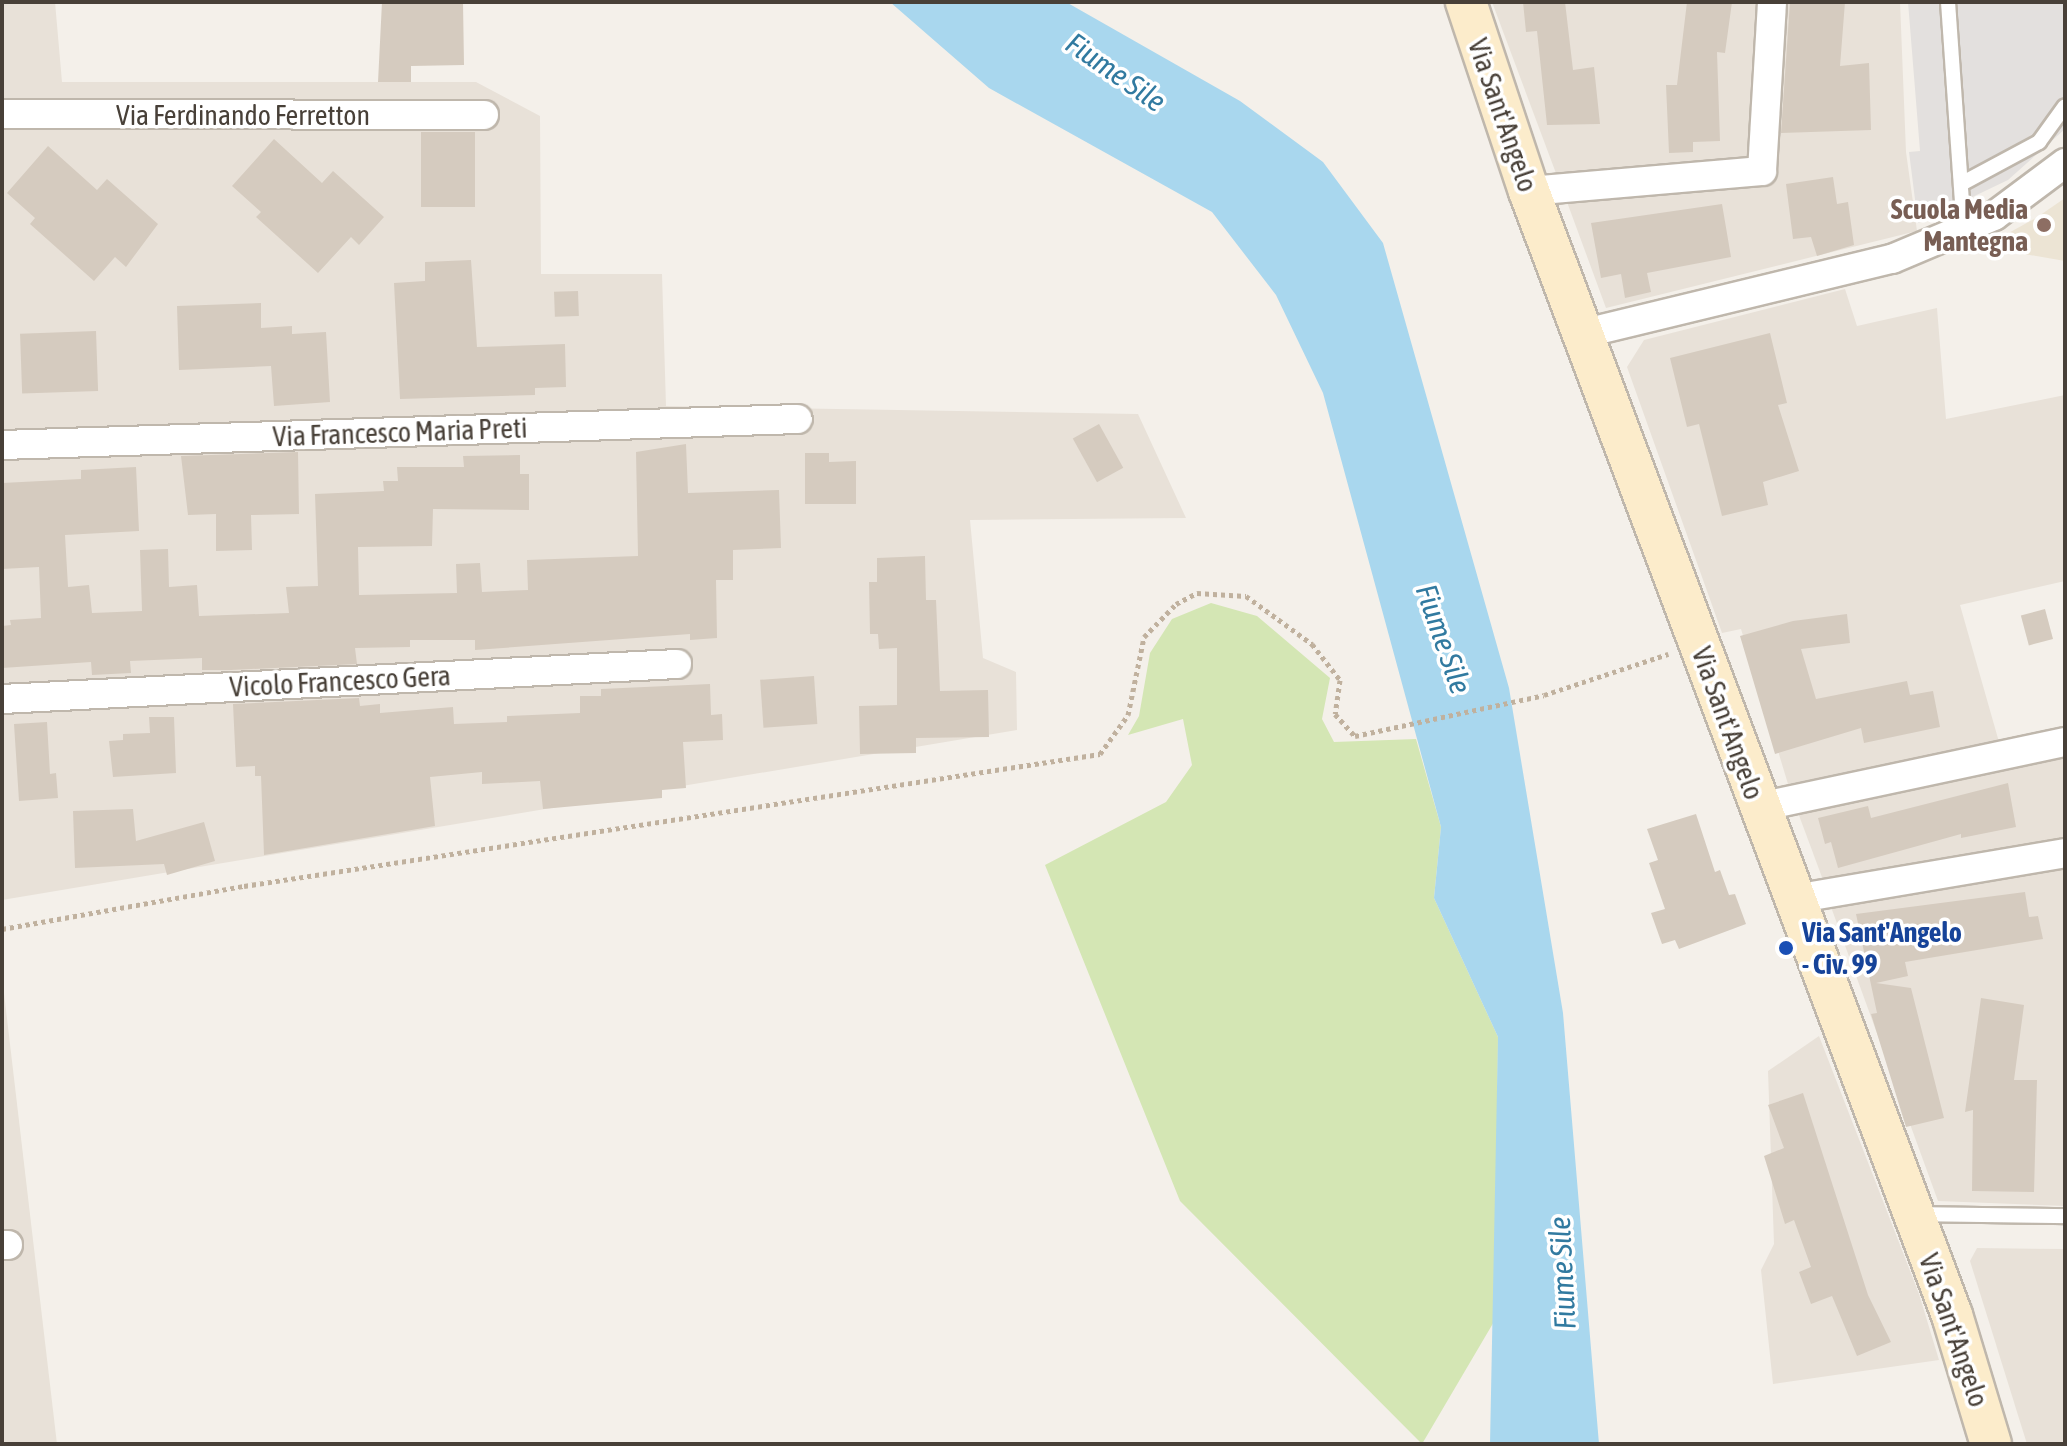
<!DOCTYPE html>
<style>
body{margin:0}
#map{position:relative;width:2067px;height:1446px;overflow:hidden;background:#f4f0ea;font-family:"Asap Condensed",sans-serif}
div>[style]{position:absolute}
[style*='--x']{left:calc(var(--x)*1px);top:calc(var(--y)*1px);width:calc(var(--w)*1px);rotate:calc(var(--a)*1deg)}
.residential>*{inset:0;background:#e8e1d8}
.education>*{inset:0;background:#ece4d4}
.green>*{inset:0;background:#d4e6b4}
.parking>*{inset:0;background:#e3e0de}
.water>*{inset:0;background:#a9d7ee}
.building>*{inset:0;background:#d5cbbf;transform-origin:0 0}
.path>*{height:5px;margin-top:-2.5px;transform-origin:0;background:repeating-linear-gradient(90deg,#c0b19e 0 4px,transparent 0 8px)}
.roads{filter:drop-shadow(2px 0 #bfb7ac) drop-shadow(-2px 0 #bfb7ac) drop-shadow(0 2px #bfb7ac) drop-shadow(0 -2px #bfb7ac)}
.lane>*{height:14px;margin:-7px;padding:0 7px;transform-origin:7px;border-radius:7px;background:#fff}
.street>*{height:28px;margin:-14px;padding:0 14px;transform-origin:14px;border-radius:14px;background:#fff}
.secondary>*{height:40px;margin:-20px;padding:0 20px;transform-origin:20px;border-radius:20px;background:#fceccb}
.dots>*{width:22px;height:22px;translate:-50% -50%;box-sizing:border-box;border:4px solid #fff;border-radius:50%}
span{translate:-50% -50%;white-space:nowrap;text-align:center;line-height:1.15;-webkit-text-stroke:7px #fff;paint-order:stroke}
.street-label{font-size:28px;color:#484038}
.education-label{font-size:28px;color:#785e54;font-weight:700}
.right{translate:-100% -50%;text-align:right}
.transit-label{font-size:28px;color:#164399;font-weight:700}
.left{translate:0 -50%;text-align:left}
.water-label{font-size:30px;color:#317aa0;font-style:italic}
.frame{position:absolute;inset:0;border:4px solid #484038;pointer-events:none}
</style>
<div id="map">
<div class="residential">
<div style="clip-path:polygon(2px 2px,55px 2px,62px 82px,476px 82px,540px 116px,541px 274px,662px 274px,666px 406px,1138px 414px,1186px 518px,970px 520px,983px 658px,1016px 672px,1017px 730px,2px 900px)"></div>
<div style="clip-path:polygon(1492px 2px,1763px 2px,1749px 160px,1557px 176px)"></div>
<div style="clip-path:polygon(1779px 2px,1900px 2px,1906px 152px,1917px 231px,1606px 308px,1567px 202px,1775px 182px,1771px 127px)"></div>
<div style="clip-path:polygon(1845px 289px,1857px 326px,1937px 308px,1946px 419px,2065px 395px,2065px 581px,1960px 605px,1999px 742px,1788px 784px,1741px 629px,1722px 633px,1627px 367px,1644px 340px)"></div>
<div style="clip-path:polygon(2065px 752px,2065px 840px,1823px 880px,1797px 810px)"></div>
<div style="clip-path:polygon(2065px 866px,2065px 1206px,1938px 1201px,1831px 907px)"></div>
<div style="clip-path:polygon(2px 976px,57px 1444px,2px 1444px)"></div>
<div style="clip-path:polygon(1819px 1036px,1919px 1294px,1939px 1360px,1773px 1384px,1761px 1270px,1774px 1244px,1768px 1071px)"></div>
<div style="clip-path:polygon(1977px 1248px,2065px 1249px,2065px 1444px,2027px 1444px,1970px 1261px)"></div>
</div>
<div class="education">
<div style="clip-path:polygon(2065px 198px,2065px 261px,1983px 247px,2036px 218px)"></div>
</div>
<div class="green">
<div style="clip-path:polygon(1211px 603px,1257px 616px,1330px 678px,1322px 719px,1334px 742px,1416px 739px,1441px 827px,1434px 898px,1498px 1037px,1495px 1320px,1422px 1444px,1180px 1201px,1045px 865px,1166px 802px,1192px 765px,1183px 719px,1128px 735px,1139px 716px,1150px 653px,1172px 619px)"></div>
</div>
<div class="parking">
<div style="clip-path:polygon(1908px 2px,2065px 2px,2065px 129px,2008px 180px,1918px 223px,1909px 152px,1920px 151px)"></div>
</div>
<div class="water">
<div style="clip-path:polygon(890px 2px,1066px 2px,1240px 101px,1323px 162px,1383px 243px,1509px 688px,1563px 1013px,1599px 1444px,1490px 1444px,1498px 1037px,1434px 898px,1441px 827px,1323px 393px,1276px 295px,1212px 212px,989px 88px)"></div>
</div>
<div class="building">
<div style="clip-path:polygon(382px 2px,463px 2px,464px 65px,411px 66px,411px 82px,378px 82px)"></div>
<div style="clip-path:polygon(1523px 2px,1565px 2px,1573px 70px,1594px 67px,1600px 124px,1547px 125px,1537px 31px,1526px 32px)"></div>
<div style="clip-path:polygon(1687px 2px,1732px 2px,1725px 53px,1717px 52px,1720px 141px,1693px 142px,1693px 152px,1669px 153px,1666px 85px,1677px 85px)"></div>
<div style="clip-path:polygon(1790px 2px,1845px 2px,1840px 66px,1869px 63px,1871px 130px,1781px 133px)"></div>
<div style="left:421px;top:132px;width:54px;height:75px"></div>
<div style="clip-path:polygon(274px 139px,322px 183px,333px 171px,384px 217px,359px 245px,351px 237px,318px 273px,256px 217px,261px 212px,232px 186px)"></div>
<div style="clip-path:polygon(48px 146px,97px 190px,107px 179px,158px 224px,126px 267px,115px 257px,94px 281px,30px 224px,35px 218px,7px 193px)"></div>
<div style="clip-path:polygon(1833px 177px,1837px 204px,1848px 202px,1854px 245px,1817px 256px,1811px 237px,1793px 239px,1786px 184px)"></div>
<div style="clip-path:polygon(1722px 204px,1731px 257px,1647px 273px,1651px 292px,1625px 298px,1621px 274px,1601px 278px,1591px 223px)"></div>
<div style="clip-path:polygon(471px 260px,477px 347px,565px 344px,566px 387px,535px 388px,535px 395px,400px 399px,394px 283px,425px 281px,425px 262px)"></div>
<div style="left:578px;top:291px;width:25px;height:24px;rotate:88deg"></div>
<div style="clip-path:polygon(261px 303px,261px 328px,292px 326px,292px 334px,326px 332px,330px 402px,274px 406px,271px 366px,179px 370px,177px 306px)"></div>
<div style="left:96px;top:331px;width:60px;height:76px;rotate:88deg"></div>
<div style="clip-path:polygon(1770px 333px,1787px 403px,1778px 405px,1799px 471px,1763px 482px,1768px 505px,1722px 516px,1699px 424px,1687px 427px,1670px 358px)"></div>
<div style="left:1099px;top:424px;width:50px;height:30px;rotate:61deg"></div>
<div style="clip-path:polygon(686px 444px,688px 493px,779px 490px,781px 548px,733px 550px,733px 580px,716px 580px,717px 638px,690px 640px,690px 634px,475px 650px,475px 640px,410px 640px,410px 647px,355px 648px,357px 664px,231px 670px,202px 670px,202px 658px,130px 661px,131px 673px,92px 675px,91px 662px,2px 668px,2px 626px,11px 625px,10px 620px,41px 618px,39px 567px,2px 569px,2px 483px,81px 479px,81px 470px,136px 467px,139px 531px,65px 535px,68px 587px,89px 585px,92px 613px,142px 611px,140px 550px,168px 549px,169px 587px,197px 585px,199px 616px,289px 613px,286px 587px,318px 586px,315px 494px,384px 491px,383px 481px,398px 481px,397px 467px,464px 467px,463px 456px,520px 455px,520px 474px,529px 474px,529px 510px,433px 509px,432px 546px,358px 547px,359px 595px,457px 593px,456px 564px,480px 563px,482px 592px,528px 590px,527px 560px,638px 556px,636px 452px)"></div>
<div style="clip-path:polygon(298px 452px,299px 514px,251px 515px,252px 550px,216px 551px,216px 514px,188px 515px,181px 456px)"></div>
<div style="clip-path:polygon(805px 453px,829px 453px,829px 462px,856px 461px,856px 504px,805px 504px)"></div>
<div style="clip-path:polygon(925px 556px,926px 600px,936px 600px,940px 691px,988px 690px,989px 737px,916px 738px,916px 753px,860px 754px,859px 706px,897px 705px,897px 648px,879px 649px,878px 634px,870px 634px,869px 582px,877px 582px,877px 558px)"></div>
<div style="left:2045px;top:609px;width:31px;height:25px;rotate:75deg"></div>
<div style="clip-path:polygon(1847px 614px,1850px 643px,1801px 649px,1816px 699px,1907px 681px,1910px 695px,1933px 691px,1940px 727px,1864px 743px,1861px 728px,1775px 754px,1740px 636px,1793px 621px)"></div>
<div style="left:814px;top:676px;width:48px;height:54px;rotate:86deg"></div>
<div style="clip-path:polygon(710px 684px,711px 715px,722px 714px,723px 740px,683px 742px,686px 788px,662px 790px,662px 798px,543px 809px,540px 781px,482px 784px,482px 772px,430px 777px,435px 826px,264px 855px,261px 776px,255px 776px,255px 766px,236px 767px,233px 704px,359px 698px,360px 706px,380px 704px,380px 713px,453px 707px,454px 724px,507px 722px,507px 716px,580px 713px,580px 696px,601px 696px,601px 689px)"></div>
<div style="clip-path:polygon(149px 717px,174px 717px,176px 773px,113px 777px,109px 741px,123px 740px,123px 734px,150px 733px)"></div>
<div style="clip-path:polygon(47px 722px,50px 774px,56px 773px,58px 798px,19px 801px,14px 724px)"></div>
<div style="clip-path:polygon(2008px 783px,2016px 827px,1961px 838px,1961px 834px,1838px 868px,1831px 842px,1825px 844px,1818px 818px,1868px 806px,1871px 818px)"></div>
<div style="clip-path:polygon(133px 809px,136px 841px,204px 822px,215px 861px,167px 875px,164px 864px,75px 868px,73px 811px)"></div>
<div style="clip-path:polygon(1696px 814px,1715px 872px,1720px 870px,1729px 895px,1735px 894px,1746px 924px,1679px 949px,1675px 940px,1662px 944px,1651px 913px,1665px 909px,1649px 863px,1658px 860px,1647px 829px)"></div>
<div style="clip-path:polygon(2025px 892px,2029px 917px,2038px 916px,2043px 939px,1905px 962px,1908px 976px,1876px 983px,1911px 988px,1944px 1118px,1906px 1127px,1871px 1014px,1877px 1013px,1856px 914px)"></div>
<div style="clip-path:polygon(1981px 998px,2024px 1005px,2014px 1080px,2037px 1080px,2034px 1192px,1972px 1191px,1973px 1110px,1965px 1112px)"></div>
<div style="clip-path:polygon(1803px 1093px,1868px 1295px,1891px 1342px,1857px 1356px,1832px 1296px,1811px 1304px,1799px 1272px,1811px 1267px,1794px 1220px,1785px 1224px,1764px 1156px,1784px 1148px,1768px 1105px)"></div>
</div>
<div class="path">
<div style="--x:2;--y:929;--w:246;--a:-10.1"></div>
<div style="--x:244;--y:886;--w:866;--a:-8.77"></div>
<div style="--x:1100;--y:754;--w:48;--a:-54.3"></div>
<div style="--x:1128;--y:715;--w:80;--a:-78.4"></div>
<div style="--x:1144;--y:637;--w:46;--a:-45.9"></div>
<div style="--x:1176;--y:604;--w:24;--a:-28"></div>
<div style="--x:1197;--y:593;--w:49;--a:3.5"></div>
<div style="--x:1246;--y:596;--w:82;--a:36"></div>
<div style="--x:1312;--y:644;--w:46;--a:52.1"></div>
<div style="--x:1340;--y:680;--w:34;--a:98"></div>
<div style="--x:1335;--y:714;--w:30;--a:48"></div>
<div style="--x:1355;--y:736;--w:193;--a:-12.2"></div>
<div style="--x:1544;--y:695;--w:131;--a:-18.3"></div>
</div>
<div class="roads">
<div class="lane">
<div style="--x:1948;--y:2;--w:229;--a:86"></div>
<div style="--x:1961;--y:184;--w:89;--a:-28.3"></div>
<div style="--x:2039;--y:142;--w:44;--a:-54.2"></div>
<div style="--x:1917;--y:1214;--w:148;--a:0.8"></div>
</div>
<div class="street">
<div style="--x:2;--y:114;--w:482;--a:0.1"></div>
<div style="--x:1529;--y:191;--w:234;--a:-4.9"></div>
<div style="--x:1762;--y:171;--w:169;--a:-86.6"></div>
<div style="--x:1585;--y:333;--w:316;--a:-13.6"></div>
<div style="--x:1892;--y:259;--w:111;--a:-22.9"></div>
<div style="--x:1994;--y:216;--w:89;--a:-36.7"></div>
<div style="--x:2;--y:445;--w:796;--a:-1.87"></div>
<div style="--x:2;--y:699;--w:676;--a:-2.97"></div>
<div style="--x:1759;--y:807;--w:313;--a:-12"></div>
<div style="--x:1794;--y:899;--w:275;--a:-9.6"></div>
<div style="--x:2;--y:1245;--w:6;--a:0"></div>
</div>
<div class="secondary">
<div style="--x:1466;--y:2;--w:199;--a:71.6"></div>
<div style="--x:1529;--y:191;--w:1201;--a:69.38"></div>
<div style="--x:1952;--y:1315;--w:135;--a:73.2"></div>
</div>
</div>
<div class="dots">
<div style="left:2044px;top:225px;background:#8d6e63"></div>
<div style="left:1786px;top:948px;background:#1a4fb4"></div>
</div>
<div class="street-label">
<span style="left:243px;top:115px">Via Ferdinando Ferretton</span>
<span style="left:1503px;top:115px;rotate:71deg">Via Sant'Angelo</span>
<span style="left:400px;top:432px;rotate:-2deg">Via Francesco Maria Preti</span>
<span style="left:340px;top:681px;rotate:-3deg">Vicolo Francesco Gera</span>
<span style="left:1728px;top:723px;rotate:70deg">Via Sant'Angelo</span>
<span style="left:1954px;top:1330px;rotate:71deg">Via Sant'Angelo</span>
</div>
<div class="education-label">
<span class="right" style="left:2028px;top:225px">Scuola Media<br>Mantegna</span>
</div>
<div class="transit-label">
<span class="left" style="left:1802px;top:948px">Via Sant'Angelo<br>- Civ. 99</span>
</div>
<div class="water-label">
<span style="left:1116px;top:72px;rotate:35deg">Fiume Sile</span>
<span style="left:1444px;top:639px;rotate:71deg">Fiume Sile</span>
<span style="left:1562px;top:1273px;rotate:-93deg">Fiume Sile</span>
</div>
<div class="frame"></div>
</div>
